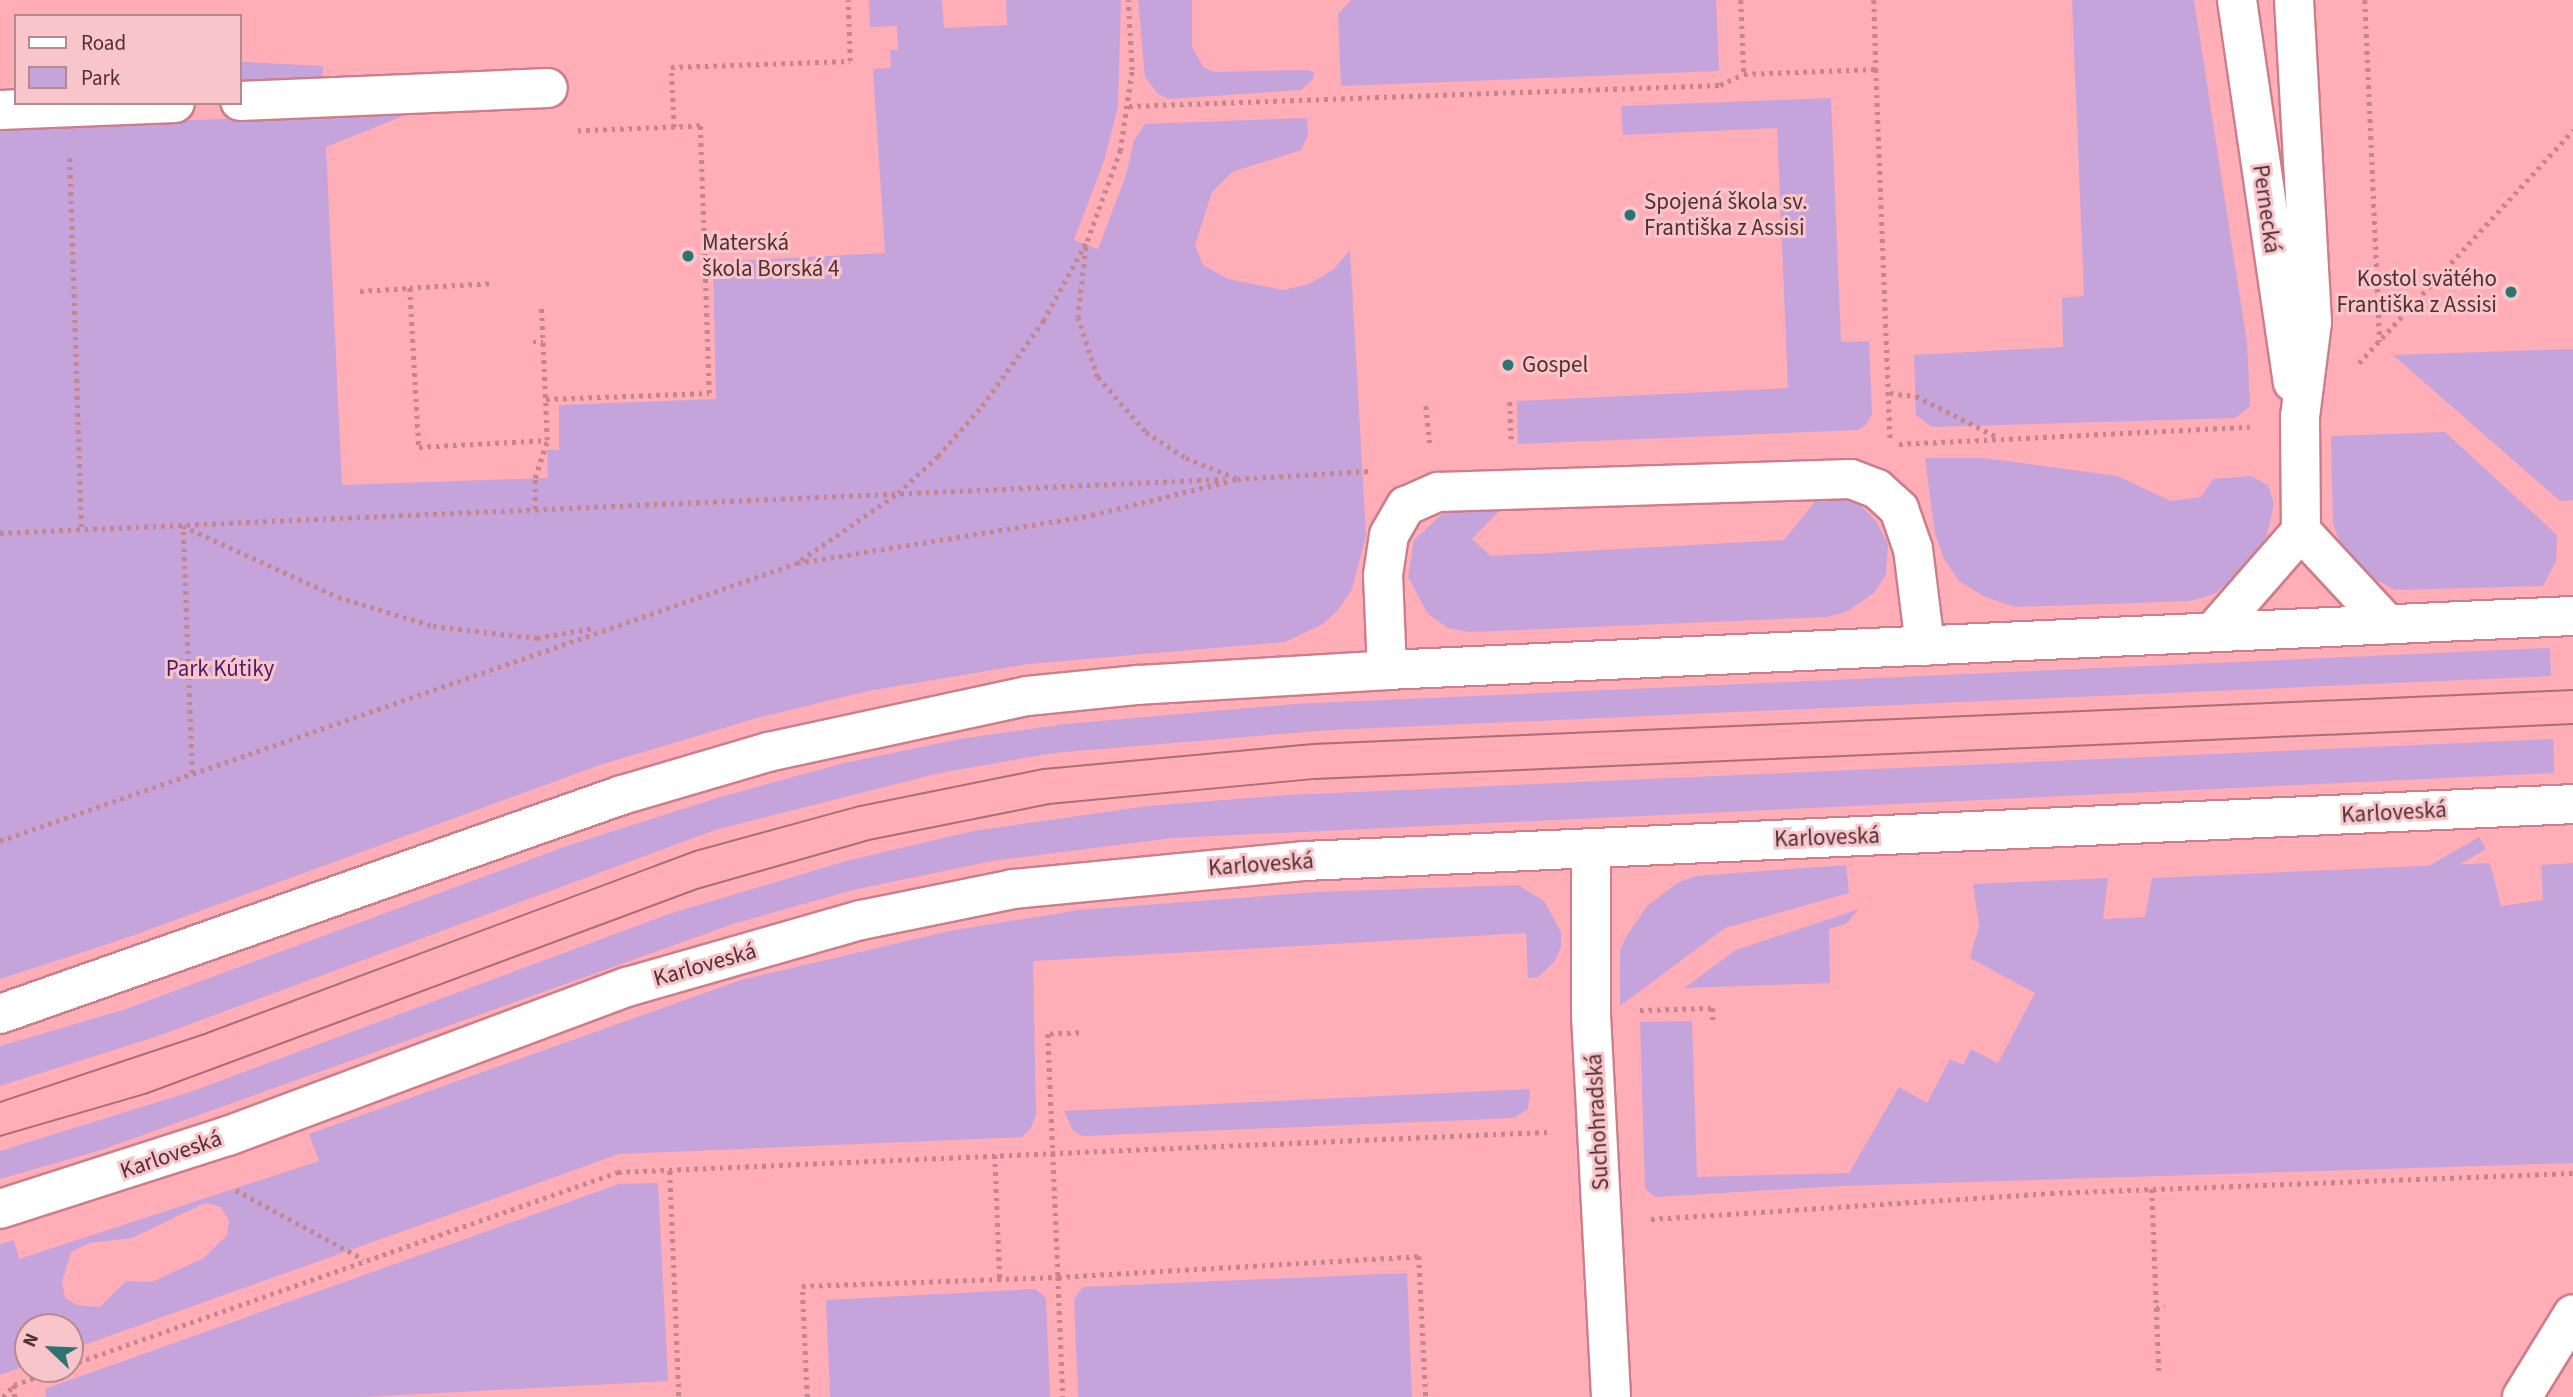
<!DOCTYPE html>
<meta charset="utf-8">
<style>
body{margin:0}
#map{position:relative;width:2573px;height:1397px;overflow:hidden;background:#ffadb7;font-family:"Source Sans 3",sans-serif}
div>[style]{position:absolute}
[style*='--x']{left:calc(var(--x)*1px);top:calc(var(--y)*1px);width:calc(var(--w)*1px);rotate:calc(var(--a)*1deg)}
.green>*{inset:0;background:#c4a4da;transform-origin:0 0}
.path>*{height:4.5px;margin-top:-2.25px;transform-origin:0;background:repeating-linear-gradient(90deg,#c6848c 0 3.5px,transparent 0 8.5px)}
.roads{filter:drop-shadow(2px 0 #cc7e89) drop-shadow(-2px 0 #cc7e89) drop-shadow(0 2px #cc7e89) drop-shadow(0 -2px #cc7e89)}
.minor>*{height:38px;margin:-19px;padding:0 19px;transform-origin:19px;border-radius:19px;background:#fff}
.major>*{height:38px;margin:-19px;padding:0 19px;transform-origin:19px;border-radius:19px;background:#fff}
.tram>*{height:2px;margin:-1px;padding:0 1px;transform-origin:1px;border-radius:1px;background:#a86f76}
.dots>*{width:19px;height:19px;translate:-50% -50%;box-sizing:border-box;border:4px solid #f8c5ca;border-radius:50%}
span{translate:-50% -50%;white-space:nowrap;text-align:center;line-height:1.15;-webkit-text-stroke:6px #f8c5ca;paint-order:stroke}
.poi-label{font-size:23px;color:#513034}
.left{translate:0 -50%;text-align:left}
.right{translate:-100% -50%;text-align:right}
.street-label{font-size:23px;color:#513034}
.park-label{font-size:23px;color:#4e1c6a}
.legend{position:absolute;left:14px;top:14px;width:228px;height:91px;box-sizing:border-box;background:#f8c5ca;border:2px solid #b5898e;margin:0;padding:9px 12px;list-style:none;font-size:21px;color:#513034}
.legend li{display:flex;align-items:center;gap:14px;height:35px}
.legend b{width:35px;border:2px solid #b5898e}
.north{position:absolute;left:14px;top:1313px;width:70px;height:70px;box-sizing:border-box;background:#f8c5ca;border:2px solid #b5898e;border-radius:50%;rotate:293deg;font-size:19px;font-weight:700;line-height:28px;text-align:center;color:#513034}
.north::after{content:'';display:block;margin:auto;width:24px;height:32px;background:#2b7471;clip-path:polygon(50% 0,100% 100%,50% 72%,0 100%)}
</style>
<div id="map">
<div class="green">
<div style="clip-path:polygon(869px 0,942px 0,944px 28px,1007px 25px,1006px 0,1121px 0,1118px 107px,1104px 161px,1074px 240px,1098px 249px,1126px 175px,1134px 140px,1145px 124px,1307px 118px,1308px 135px,1301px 150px,1232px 172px,1212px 192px,1195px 245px,1203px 265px,1228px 279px,1283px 290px,1309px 284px,1333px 270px,1350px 250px,1366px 536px,1352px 589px,1338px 610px,1323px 624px,1285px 642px,1029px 664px,868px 691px,757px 718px,600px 765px,126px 938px,0 979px,0 127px,413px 112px,326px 147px,342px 485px,548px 478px,547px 450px,559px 450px,559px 405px,716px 399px,713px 262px,885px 253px,873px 69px,891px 68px,890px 50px,898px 50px,897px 26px,870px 27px)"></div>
<div style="clip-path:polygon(1138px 0,1192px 0,1192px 47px,1204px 68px,1214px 72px,1308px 70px,1314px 73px,1313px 79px,1301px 90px,1168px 99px,1158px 94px,1145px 77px)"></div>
<div style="clip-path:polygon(1351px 0,1716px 0,1719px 71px,1341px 86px,1338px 14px)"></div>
<div style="clip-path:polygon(2072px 0,2194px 0,2247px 343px,2250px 406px,2235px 418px,1932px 427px,1916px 415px,1914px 355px,2063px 347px,2062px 298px,2084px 296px)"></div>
<div style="left:323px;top:66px;width:18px;height:83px;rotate:93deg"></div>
<div style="clip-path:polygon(1831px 98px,1841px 342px,1869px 341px,1872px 414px,1866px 425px,1858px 430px,1518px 444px,1517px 401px,1788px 388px,1777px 128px,1623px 135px,1621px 106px)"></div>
<div style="clip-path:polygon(2573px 349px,2573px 500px,2560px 501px,2393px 355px)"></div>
<div style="clip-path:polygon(2445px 432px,2557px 535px,2556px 561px,2543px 586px,2395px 590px,2357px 569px,2345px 555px,2333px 524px,2331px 436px)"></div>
<div style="clip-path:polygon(1925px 458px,1984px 458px,2117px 476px,2171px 501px,2201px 497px,2213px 479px,2251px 476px,2268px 485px,2274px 504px,2267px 535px,2253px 562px,2214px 594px,2190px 601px,2015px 607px,1983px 596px,1959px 581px,1944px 559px,1935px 534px)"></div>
<div style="clip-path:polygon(1822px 493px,1857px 502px,1876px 521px,1888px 544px,1886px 575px,1874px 593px,1846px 612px,1827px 617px,1470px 632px,1448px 628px,1428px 614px,1408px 577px,1414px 540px,1441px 515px,1457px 508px,1506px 504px,1472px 539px,1491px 556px,1784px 540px)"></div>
<div style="clip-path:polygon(2550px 648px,2551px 676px,1330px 730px,1054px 753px,939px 773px,715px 830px,155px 1037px,0 1086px,0 1046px,123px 1010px,567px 846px,717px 798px,840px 764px,959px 739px,1065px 724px,1294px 704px)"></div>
<div style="clip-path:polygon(2553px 739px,2554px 773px,1172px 838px,992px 861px,853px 890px,733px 924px,101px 1150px,0 1179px,0 1151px,190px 1092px,669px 914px,846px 861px,973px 831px,1148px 806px,1289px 795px)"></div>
<div style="left:2479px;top:837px;width:14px;height:318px;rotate:60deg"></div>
<div style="clip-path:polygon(2490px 863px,2501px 906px,2543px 900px,2541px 865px,2573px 863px,2573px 1163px,1840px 1186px,1655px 1197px,1645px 1189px,1640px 1022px,1692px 1021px,1697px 1177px,1849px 1173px,1899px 1087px,1927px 1103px,1950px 1059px,1963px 1065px,1971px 1049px,1998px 1063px,2035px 993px,1970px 958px,1979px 926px,1973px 884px,2108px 878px,2103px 919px,2145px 917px,2152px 878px)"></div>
<div style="clip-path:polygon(1846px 865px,1849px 893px,1725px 928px,1620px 1006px,1620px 950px,1626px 937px,1647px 906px,1679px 882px,1696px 876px)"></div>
<div style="clip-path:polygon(evenodd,1518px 885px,1544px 901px,1561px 932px,1561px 948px,1554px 962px,1538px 977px,1528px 978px,1526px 933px,1033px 961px,1036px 1114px,1031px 1128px,1022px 1137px,619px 1154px,70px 1350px,70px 1327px,28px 1327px,28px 1365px,0 1375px,0 1244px,14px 1240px,19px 1259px,319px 1161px,309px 1134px,741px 980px,949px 931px,1079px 910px,1317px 892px,1518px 885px,205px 1203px,221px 1207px,229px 1221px,227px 1235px,204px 1258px,152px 1282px,126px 1281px,100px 1307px,77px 1305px,65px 1298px,62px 1282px,71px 1252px,89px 1243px,132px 1238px,205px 1203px)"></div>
<div style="clip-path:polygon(1859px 909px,1846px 924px,1829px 929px,1830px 983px,1684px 988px,1736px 950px)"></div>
<div style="clip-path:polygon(1530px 1089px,1528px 1109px,1514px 1118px,1083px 1136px,1073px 1131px,1064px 1111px)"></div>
<div style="clip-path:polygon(658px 1183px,668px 1381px,363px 1397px,46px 1397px,45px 1389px,619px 1184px)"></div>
<div style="clip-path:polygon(1407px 1273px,1412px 1397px,1078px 1397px,1074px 1299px,1083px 1287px)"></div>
<div style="clip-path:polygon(1035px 1289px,1046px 1298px,1050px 1397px,830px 1397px,826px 1300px)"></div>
</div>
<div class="path">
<div style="--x:1741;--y:0;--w:74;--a:87.7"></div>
<div style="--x:1744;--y:74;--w:132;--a:-2.2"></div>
<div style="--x:1876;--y:69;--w:371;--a:87.8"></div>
<div style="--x:1874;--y:0;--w:69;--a:88.3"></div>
<div style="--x:2365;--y:0;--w:342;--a:87.5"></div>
<div style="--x:1129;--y:106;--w:591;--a:-2.04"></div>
<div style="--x:1720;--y:85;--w:26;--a:-25"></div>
<div style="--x:674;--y:127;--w:60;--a:-92.9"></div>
<div style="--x:671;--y:67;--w:179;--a:-1.9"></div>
<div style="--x:850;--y:61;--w:61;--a:-91.9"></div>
<div style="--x:70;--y:158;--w:372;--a:88.2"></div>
<div style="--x:1086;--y:247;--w:70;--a:96.5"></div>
<div style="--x:1078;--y:317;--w:63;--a:71.6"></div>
<div style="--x:1098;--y:377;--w:73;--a:48.9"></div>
<div style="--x:1146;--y:432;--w:48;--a:33"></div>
<div style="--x:1186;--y:458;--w:54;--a:21.8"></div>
<div style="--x:489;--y:284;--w:79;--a:177.1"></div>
<div style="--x:410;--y:288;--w:159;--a:86.8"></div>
<div style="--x:419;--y:447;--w:128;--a:-3.1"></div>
<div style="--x:360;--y:291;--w:50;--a:-3.4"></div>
<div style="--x:533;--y:342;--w:10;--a:0"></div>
<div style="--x:2359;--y:363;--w:316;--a:-47.4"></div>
<div style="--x:1890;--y:393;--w:26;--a:7"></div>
<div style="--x:1916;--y:396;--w:93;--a:26.8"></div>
<div style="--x:546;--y:399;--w:163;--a:-2.1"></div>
<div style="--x:709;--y:393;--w:267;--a:-91.9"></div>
<div style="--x:700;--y:126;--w:125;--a:177.7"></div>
<div style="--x:1510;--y:402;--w:37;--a:88"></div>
<div style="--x:1426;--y:406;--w:37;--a:84"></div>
<div style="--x:1899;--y:444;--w:351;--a:-2.8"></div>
<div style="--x:535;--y:509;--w:31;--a:-90"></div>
<div style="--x:535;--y:478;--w:40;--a:-72"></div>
<div style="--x:547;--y:440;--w:135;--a:-92.5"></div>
<div style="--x:0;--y:533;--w:1226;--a:-2.52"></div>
<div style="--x:801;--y:560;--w:118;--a:-34.6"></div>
<div style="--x:898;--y:493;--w:54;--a:-42.8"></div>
<div style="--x:938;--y:456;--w:67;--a:-48.7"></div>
<div style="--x:982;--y:406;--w:105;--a:-54.3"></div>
<div style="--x:1043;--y:321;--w:91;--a:-61.2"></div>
<div style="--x:1087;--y:241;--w:96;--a:-69.9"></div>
<div style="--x:1120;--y:151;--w:82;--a:-81.6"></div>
<div style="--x:1132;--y:70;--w:70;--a:-93.3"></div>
<div style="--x:192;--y:773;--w:247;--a:-92.1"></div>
<div style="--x:183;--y:526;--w:170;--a:24.6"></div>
<div style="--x:338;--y:597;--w:99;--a:17"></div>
<div style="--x:433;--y:626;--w:105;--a:6.6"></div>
<div style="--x:537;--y:638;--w:57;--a:-10.1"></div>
<div style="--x:0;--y:841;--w:844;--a:-19.23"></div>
<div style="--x:797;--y:563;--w:299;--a:-9.2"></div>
<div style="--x:1092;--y:515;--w:149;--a:-13.9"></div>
<div style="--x:1237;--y:479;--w:132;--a:-3.5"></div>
<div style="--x:1640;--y:1010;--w:73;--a:-1.6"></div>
<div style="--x:1713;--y:1008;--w:12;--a:90"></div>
<div style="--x:1079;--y:1033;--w:31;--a:178"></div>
<div style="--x:1048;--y:1034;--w:243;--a:87.6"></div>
<div style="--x:1058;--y:1277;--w:362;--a:-3.3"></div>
<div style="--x:1419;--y:1256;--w:141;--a:87.2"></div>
<div style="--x:995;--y:1155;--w:124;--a:87.7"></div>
<div style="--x:670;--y:1171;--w:226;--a:87.7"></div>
<div style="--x:2152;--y:1189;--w:185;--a:87.8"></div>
<div style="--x:236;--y:1190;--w:145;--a:28.5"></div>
<div style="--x:1651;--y:1219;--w:401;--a:-3.7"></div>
<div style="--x:2051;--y:1193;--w:522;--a:-2.19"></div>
<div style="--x:2156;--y:1308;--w:9;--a:-6"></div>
<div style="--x:70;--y:1365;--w:581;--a:-19.4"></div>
<div style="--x:618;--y:1172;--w:930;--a:-2.47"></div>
<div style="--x:14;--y:1385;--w:12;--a:85"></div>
<div style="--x:3;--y:1397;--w:16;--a:-47"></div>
<div style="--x:14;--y:1385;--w:48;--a:-19.6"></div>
<div style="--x:807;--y:1397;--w:111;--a:-92.6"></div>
<div style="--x:802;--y:1286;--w:256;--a:-2"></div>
<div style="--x:1058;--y:1277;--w:120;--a:87.6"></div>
</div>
<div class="roads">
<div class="minor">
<div style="--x:2237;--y:0;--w:386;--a:81.7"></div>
<div style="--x:240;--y:101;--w:308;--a:-2.4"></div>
<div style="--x:0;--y:110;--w:175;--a:-2.3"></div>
<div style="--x:2301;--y:531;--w:127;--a:47.2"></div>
<div style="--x:2213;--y:632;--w:134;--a:-48.9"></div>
<div style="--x:2301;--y:531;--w:114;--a:-90.5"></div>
<div style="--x:2300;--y:417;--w:96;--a:-82.8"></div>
<div style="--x:2312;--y:322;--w:323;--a:-93.2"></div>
<div style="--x:1387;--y:670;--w:95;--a:-92.4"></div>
<div style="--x:1383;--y:575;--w:40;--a:-81.5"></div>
<div style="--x:1389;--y:535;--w:34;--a:-60"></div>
<div style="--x:1406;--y:506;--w:35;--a:-24"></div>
<div style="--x:1438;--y:492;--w:413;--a:-1.8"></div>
<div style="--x:1851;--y:479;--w:28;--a:21"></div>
<div style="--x:1877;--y:489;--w:30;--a:42"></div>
<div style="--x:1899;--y:509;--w:42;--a:70.7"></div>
<div style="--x:1913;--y:549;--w:98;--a:82.9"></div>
<div style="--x:1591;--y:848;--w:167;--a:90"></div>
<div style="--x:1591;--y:1015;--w:383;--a:87"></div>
<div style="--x:2522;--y:1397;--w:97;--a:-58.4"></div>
</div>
<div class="major">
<div style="--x:0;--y:1014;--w:659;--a:-19.4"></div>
<div style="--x:622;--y:795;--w:152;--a:-16.4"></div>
<div style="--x:768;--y:752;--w:265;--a:-12.2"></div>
<div style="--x:1027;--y:696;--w:112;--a:-5.7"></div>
<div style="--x:1138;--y:685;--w:249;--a:-3.4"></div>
<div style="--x:1387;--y:670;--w:1187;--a:-2.61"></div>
<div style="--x:0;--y:1209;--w:239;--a:-17.8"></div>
<div style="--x:228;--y:1136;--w:426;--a:-20.5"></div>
<div style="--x:627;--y:987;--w:243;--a:-16"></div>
<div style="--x:861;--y:920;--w:155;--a:-11.5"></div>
<div style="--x:1013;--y:889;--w:293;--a:-5.5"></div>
<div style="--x:1305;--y:861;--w:1269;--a:-2.57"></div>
</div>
</div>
<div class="tram">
<div style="--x:0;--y:1102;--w:218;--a:-18.4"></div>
<div style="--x:207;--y:1033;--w:521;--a:-20.45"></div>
<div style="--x:695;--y:851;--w:171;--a:-15.3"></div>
<div style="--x:860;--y:806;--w:188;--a:-11.4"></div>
<div style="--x:1044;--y:769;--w:270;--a:-5.3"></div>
<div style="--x:1313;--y:744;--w:1261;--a:-2.45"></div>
<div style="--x:0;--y:1136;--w:151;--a:-16.2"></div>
<div style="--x:145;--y:1094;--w:589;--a:-20.37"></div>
<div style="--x:697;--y:889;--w:179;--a:-15.9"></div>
<div style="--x:869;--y:840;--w:184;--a:-11.3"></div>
<div style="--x:1049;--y:804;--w:267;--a:-5.4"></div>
<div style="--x:1315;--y:779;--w:1259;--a:-2.5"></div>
</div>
<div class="dots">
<div style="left:1630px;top:215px;background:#2b7471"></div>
<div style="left:688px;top:256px;background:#2b7471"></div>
<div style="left:2511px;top:292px;background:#2b7471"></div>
<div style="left:1508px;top:365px;background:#2b7471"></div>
</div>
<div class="poi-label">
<span class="left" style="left:1644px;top:215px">Spojená škola sv.<br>Františka z Assisi</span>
<span class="left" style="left:702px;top:256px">Materská<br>škola Borská 4</span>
<span class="right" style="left:2497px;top:292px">Kostol svätého<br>Františka z Assisi</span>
<span class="left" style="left:1522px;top:365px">Gospel</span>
</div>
<div class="street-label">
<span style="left:2266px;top:209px;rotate:82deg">Pernecká</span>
<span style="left:2394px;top:813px;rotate:-3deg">Karloveská</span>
<span style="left:1827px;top:838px;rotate:-2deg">Karloveská</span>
<span style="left:1261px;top:865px;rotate:-4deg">Karloveská</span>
<span style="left:705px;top:965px;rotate:-16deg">Karloveská</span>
<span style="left:1598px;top:1122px;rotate:-93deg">Suchohradská</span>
<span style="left:171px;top:1155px;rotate:-19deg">Karloveská</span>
</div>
<div class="park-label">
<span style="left:220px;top:669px">Park Kútiky</span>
</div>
<ul class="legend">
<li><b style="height:9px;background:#fff"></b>Road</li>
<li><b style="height:19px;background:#c4a4da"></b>Park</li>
</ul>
<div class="north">N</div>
</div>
